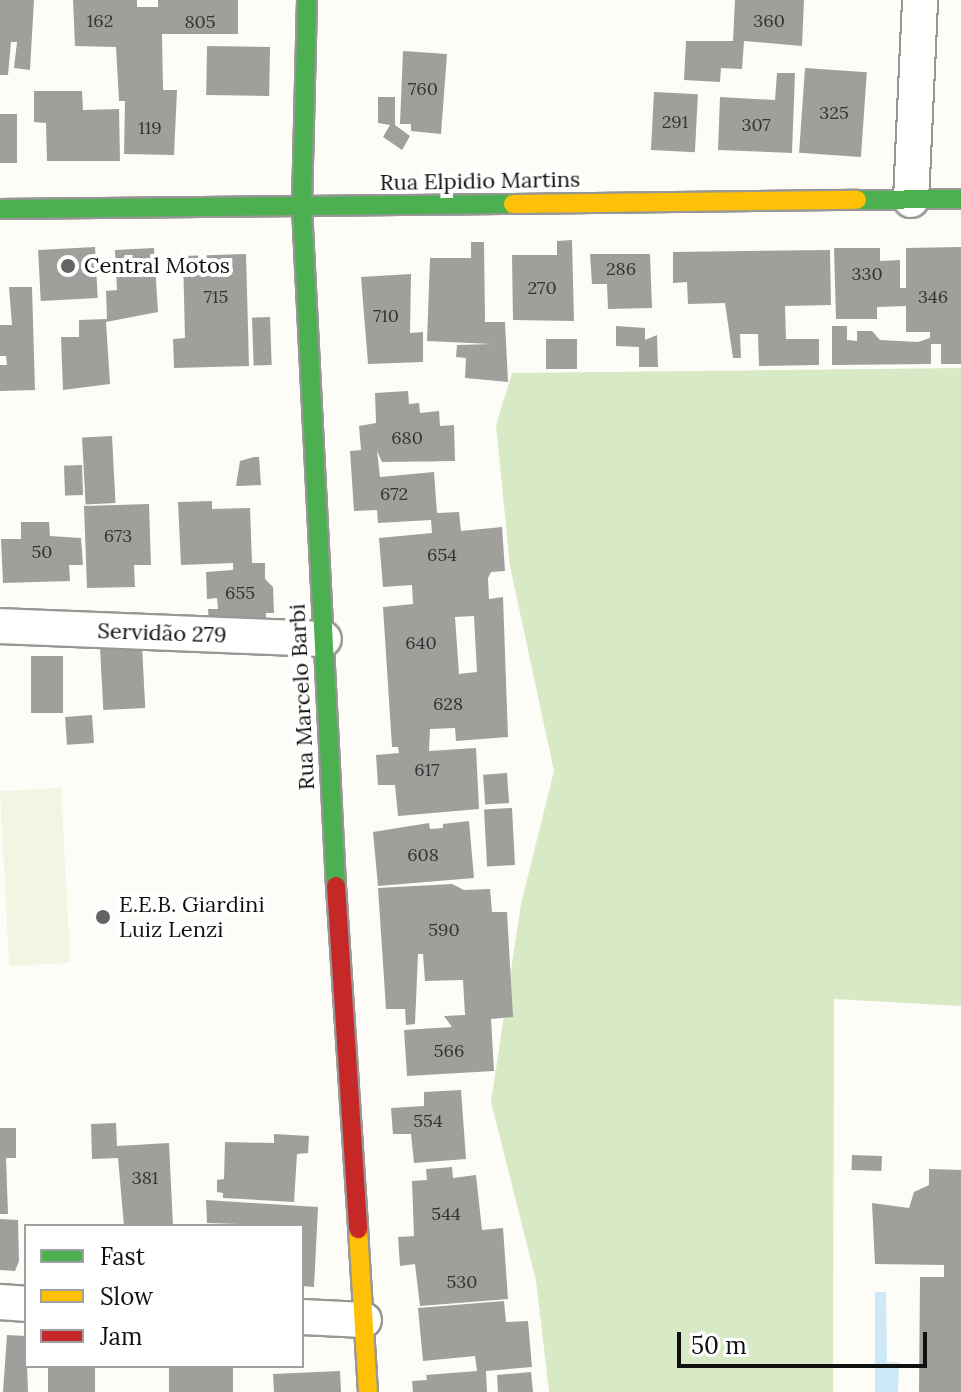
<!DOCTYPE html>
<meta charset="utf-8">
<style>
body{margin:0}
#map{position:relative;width:961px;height:1392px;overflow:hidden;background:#fdfcf7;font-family:Lora,serif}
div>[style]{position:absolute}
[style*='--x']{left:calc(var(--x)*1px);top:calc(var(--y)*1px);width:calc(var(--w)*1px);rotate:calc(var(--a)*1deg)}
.forest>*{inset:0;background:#d8eac5}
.pitch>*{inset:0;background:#f0f6e1;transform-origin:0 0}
.water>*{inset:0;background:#cde8f7}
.building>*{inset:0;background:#a19f9c;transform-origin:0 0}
.roads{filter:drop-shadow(2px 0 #979795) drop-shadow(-2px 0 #979795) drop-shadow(0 2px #979795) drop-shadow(0 -2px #979795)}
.street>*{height:34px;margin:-17px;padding:0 17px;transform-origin:17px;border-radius:17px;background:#fffffe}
.fast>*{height:18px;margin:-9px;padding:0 9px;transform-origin:9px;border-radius:9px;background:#4caf50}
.slow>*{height:18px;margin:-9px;padding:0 9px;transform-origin:9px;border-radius:9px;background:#ffc107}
.jam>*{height:18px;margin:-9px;padding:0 9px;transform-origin:9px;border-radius:9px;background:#c62828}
.dots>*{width:22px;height:22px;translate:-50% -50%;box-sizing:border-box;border:4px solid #fff;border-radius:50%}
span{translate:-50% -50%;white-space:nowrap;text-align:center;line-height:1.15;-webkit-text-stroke:8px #fff;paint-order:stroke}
.number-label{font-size:18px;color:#353434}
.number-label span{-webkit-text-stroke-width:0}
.street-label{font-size:22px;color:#111}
.poi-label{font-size:22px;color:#111}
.left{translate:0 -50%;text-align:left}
.legend{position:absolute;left:24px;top:1224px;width:280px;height:144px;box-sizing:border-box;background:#fff;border:2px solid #a0a0a0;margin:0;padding:10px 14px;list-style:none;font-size:24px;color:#111}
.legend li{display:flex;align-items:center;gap:16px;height:40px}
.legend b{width:40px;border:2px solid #a0a0a0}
.scale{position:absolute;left:677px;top:1332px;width:250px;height:36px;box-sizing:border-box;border:4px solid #111;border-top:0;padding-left:10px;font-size:24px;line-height:28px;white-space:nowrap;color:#111;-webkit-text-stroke:6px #fff;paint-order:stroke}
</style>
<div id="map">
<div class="forest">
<div style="clip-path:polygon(961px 368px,961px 1006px,834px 999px,833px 1392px,549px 1392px,536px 1280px,491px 1102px,521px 904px,554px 771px,510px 566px,496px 425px,512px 373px)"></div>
</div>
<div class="pitch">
<div style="left:61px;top:788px;width:175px;height:61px;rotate:87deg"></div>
</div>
<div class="water">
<div style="clip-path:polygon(875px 1292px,886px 1292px,887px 1362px,899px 1363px,898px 1392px,875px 1392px)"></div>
</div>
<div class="building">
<div style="clip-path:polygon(0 0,34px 0,30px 70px,14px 68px,17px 42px,11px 42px,8px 75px,0 75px)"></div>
<div style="clip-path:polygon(73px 0,137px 0,137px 7px,158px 7px,158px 0,238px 0,238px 34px,162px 34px,163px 90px,177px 90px,174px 155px,124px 154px,125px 101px,119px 101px,116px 47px,75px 46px)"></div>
<div style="clip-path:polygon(735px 0,804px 0,802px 46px,744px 41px,742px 69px,721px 68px,720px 82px,684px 80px,686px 41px,733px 41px)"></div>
<div style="left:270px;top:47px;width:49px;height:63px;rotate:91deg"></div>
<div style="clip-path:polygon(403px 51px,447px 54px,441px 134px,411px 131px,411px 124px,400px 124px)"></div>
<div style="left:805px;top:68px;width:62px;height:85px;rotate:4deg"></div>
<div style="clip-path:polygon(777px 73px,795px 73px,792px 153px,718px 150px,720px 97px,775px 100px)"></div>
<div style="clip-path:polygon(34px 91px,82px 91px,83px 110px,119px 109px,120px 161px,47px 161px,46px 123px,34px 122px)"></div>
<div style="left:654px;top:92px;width:44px;height:58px;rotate:3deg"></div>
<div style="clip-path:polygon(378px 97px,395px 97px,395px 125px,410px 136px,402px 150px,383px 137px,390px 125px,378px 123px)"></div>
<div style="left:0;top:114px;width:17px;height:49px"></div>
<div style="clip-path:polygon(572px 240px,574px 321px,513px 320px,512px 255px,557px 255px,557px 241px)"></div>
<div style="clip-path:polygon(471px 242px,484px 242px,485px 322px,505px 322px,508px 382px,465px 378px,466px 358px,456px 357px,457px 345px,492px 344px,427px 341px,430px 258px,471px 258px)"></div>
<div style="left:95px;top:247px;width:51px;height:57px;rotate:87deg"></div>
<div style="clip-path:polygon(961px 247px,961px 364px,941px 364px,941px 344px,931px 344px,931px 364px,832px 365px,832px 326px,847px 326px,847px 340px,857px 341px,857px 331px,872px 331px,880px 340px,918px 342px,930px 338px,930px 332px,906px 332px,906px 306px,877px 307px,877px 319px,836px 319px,834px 248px,880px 248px,880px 261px,900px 260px,900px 288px,906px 288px,906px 248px)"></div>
<div style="clip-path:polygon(154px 248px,158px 312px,106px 322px,110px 384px,63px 390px,61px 337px,79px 337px,79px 320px,107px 319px,106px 291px,117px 290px,115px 250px)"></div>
<div style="clip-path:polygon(830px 250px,831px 305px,785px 306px,786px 339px,819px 339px,819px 365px,759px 366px,758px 334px,740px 334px,741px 358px,733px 358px,725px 303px,688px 304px,687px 282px,673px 283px,673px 252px)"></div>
<div style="clip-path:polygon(246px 254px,249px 366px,174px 368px,173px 339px,185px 338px,183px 256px)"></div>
<div style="clip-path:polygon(590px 254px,650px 254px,652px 308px,608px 309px,607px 284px,592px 284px)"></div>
<div style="clip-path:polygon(411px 274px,410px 333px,423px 332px,423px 362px,368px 364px,361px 277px)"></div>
<div style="clip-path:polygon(9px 287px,32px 287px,35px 390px,0 391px,0 365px,7px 365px,6px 356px,0 356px,0 325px,12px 325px)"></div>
<div style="left:270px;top:317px;width:48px;height:18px;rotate:88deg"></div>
<div style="clip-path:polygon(616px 326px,645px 328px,645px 340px,657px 335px,658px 367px,639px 367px,639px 347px,616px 346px)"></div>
<div style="left:546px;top:339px;width:31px;height:30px"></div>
<div style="clip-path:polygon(evenodd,408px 391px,409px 404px,419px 403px,420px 413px,439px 411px,440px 426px,454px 425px,455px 461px,382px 462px,377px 451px,380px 477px,434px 472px,437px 513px,459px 512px,461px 531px,502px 527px,505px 571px,491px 572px,488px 578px,489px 599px,503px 597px,508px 737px,456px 741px,455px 728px,430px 729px,429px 751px,476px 748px,479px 809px,398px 816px,395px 785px,378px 785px,376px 755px,399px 753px,398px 747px,392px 747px,383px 607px,413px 604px,412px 585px,383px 587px,379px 538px,432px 533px,431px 520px,378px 523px,377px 510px,354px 511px,350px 451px,361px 450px,359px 426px,376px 423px,375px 393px,408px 391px,474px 616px,477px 672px,459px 674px,455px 617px,474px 616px)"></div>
<div style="left:112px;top:436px;width:67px;height:30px;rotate:87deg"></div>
<div style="clip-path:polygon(254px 457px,259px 457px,261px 485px,236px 486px,240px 461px)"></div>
<div style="left:82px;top:465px;width:30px;height:18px;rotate:88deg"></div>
<div style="clip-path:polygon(212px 501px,212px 509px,250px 508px,252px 563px,265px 563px,265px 579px,273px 587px,274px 613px,266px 613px,266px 626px,209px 623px,208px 609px,218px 609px,217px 598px,207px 599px,206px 572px,233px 570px,233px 563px,181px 565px,178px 502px)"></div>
<div style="clip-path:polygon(149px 504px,151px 565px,134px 565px,135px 587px,87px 588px,84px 506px)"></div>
<div style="clip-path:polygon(21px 522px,49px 522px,50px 536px,81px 538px,83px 565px,69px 565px,70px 581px,3px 583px,1px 539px,21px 539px)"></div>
<div style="left:142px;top:646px;width:62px;height:42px;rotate:87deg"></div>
<div style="left:31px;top:656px;width:32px;height:57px"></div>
<div style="left:92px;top:715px;width:28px;height:27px;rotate:86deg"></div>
<div style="left:507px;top:773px;width:30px;height:24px;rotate:86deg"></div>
<div style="left:512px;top:808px;width:57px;height:28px;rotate:87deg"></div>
<div style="clip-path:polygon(469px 821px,474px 878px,378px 886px,373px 832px,429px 823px,430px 829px,443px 828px,443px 824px)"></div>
<div style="clip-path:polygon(452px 884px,464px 890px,490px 889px,492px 912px,507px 912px,513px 1017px,491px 1019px,494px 1071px,407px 1076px,404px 1030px,452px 1027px,444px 1016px,465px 1015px,463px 980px,425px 981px,423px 954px,418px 954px,415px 1024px,406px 1025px,405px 1009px,386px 1009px,378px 888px)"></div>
<div style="clip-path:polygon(461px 1090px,466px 1159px,414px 1163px,411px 1134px,393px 1134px,391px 1108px,424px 1106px,424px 1092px)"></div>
<div style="clip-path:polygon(116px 1123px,117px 1146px,169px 1143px,173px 1226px,124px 1226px,118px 1158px,92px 1159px,91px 1124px)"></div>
<div style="clip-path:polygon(0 1128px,16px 1128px,16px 1158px,6px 1158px,8px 1214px,0 1214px)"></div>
<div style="clip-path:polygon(274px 1134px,309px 1136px,308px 1153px,297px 1154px,294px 1202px,223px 1198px,223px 1193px,217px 1192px,217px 1180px,224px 1179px,225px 1142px,274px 1143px)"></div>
<div style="left:852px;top:1155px;width:30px;height:15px;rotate:2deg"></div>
<div style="clip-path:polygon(452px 1167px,453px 1178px,476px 1175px,482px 1230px,503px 1228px,508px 1299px,420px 1306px,415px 1264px,400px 1266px,398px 1237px,414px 1236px,412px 1181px,427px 1180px,426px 1169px)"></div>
<div style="clip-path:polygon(929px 1169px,961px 1170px,961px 1392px,919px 1392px,920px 1277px,944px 1277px,944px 1265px,875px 1264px,872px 1203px,909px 1208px,914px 1192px,929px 1185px)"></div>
<div style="clip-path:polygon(206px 1200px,318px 1207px,314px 1287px,302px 1286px,302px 1226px,207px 1223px)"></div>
<div style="clip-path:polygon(0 1219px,18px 1220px,19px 1261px,15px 1271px,0 1270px)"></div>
<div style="clip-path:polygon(504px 1301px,506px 1322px,528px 1321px,532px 1367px,486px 1371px,487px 1392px,413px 1392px,412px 1381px,427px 1380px,426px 1375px,477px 1371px,475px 1356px,423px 1361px,418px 1308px)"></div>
<div style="clip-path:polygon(7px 1335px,26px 1336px,28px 1392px,3px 1392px)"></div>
<div style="left:48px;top:1366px;width:47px;height:26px"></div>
<div style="left:169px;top:1366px;width:64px;height:26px"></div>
<div style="clip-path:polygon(340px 1371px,341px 1392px,274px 1392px,273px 1374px)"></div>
<div style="clip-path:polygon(531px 1372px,533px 1392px,498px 1392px,497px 1375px)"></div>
</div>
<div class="roads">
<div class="street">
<div style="--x:911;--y:200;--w:200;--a:-87.4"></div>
<div style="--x:0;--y:626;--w:324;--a:2.3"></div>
<div style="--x:0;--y:1302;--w:26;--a:4"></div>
<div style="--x:302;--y:1317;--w:62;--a:2.8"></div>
</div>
<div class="fast">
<div style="--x:307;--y:0;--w:208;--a:91.4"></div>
<div style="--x:302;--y:208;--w:679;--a:87.13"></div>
<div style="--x:857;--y:200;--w:104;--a:-0.6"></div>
<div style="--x:0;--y:209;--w:513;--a:-0.56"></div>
</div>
<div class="slow">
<div style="--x:513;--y:204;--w:344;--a:-0.7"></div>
<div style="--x:358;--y:1229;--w:163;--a:86.5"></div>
</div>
<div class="jam">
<div style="--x:336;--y:886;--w:344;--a:86.3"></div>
</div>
</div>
<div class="dots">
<div style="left:68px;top:266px;background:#646362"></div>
<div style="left:103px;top:917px;background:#646362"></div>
</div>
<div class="number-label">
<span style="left:100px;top:21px">162</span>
<span style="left:769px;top:21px">360</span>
<span style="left:200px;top:22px">805</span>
<span style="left:423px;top:89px">760</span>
<span style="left:834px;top:113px">325</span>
<span style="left:675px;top:122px">291</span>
<span style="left:756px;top:125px">307</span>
<span style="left:150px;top:128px">119</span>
<span style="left:621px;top:269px">286</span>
<span style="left:867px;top:274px">330</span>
<span style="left:542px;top:288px">270</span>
<span style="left:216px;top:297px">715</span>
<span style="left:933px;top:297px">346</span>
<span style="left:386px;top:316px">710</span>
<span style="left:407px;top:438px">680</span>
<span style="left:394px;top:494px">672</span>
<span style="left:118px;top:536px">673</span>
<span style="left:42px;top:552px">50</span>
<span style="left:442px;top:555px">654</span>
<span style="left:240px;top:593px">655</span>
<span style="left:421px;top:643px">640</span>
<span style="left:448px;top:704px">628</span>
<span style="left:427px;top:770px">617</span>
<span style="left:423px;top:855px">608</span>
<span style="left:444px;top:930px">590</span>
<span style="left:449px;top:1051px">566</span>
<span style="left:428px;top:1121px">554</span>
<span style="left:145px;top:1178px">381</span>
<span style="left:446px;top:1214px">544</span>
<span style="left:462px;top:1282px">530</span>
</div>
<div class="street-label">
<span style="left:480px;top:181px;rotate:-1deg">Rua Elpidio Martins</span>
<span style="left:162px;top:633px;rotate:2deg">Servidão 279</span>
<span style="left:302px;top:697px;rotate:-93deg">Rua Marcelo Barbi</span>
</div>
<div class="poi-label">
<span class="left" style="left:84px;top:266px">Central Motos</span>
<span class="left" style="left:119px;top:917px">E.E.B. Giardini<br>Luiz Lenzi</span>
</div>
<ul class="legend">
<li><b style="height:10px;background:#4caf50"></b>Fast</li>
<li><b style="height:10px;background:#ffc107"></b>Slow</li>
<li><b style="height:10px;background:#c62828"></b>Jam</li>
</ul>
<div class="scale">50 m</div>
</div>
